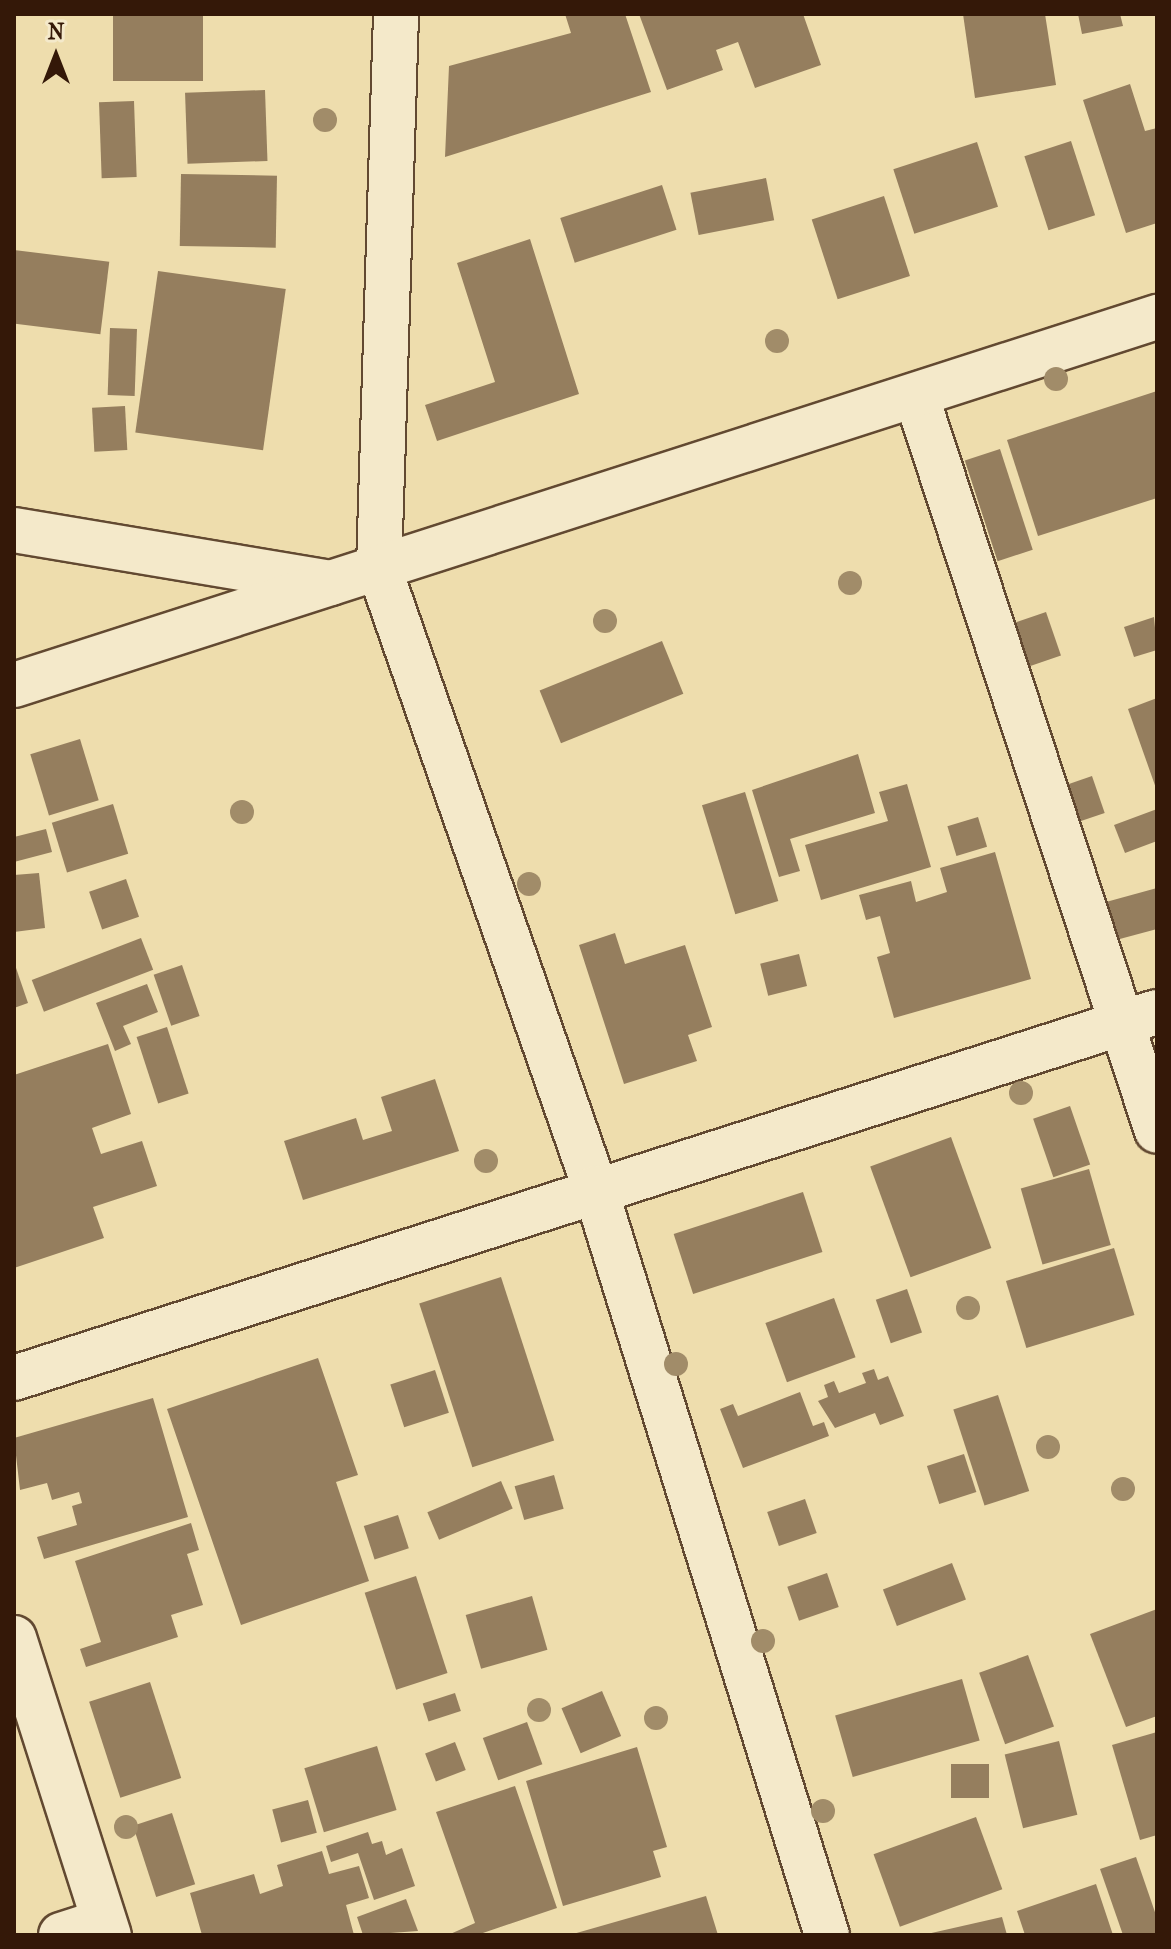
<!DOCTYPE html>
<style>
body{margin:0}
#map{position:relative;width:1171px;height:1949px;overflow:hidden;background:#eeddad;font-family:"IM FELL French Canon",serif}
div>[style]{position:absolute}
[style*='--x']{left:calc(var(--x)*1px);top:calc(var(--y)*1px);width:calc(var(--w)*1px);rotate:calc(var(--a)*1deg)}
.building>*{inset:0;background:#957e5e;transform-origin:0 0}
.roads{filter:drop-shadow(2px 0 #624931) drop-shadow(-2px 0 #624931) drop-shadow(0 2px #624931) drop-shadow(0 -2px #624931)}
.minor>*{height:44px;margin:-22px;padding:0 22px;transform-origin:22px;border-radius:22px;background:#f4e9ca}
.tertiary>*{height:44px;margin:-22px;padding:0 22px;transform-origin:22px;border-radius:22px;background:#f4e9ca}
.trees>*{width:24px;height:24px;margin:-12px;border-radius:50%;background:#a18c69}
span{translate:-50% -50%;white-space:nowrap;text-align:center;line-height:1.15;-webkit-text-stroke:8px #f4e9ca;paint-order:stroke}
.frame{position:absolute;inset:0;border:16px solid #341808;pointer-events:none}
.north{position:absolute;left:16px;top:16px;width:80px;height:80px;-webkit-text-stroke:6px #f4e9ca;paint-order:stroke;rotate:0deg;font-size:22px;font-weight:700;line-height:32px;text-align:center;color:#341808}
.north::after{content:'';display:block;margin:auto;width:28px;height:36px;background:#341808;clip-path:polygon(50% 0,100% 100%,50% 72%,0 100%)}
</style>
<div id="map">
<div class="building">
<div style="left:113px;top:14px;width:90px;height:67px"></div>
<div style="clip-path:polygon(565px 14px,625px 14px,651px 92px,445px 157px,449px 66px,571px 33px)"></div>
<div style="clip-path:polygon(639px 14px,803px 14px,821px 65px,755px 88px,738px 42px,716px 50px,723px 70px,667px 90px)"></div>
<div style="clip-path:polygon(963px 14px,1045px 14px,1056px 85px,975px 98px)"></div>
<div style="clip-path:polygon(1078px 14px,1120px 14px,1123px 26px,1082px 34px)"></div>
<div style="clip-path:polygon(1130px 84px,1145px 131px,1157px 128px,1157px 223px,1126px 233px,1083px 100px)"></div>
<div style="left:265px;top:90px;width:71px;height:80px;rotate:88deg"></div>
<div style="left:134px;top:101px;width:76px;height:35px;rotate:88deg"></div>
<div style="left:1071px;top:141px;width:78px;height:49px;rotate:72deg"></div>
<div style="left:977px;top:142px;width:68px;height:88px;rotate:72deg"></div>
<div style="left:181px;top:174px;width:96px;height:72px;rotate:1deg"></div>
<div style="left:766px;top:178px;width:43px;height:77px;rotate:79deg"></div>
<div style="left:662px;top:185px;width:47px;height:107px;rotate:72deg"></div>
<div style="left:884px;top:196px;width:84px;height:76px;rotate:72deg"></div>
<div style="clip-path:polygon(530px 239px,579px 394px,437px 441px,425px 405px,495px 382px,457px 263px)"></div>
<div style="left:14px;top:250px;width:96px;height:73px;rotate:7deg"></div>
<div style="left:158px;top:271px;width:129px;height:163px;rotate:8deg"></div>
<div style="left:110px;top:328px;width:27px;height:67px;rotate:2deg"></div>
<div style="clip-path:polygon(1157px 391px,1157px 498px,1038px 536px,1007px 440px)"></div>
<div style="left:125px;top:406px;width:44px;height:33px;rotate:87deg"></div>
<div style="left:1000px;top:449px;width:106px;height:37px;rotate:72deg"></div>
<div style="left:1046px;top:612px;width:46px;height:37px;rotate:71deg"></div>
<div style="clip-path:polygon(1154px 617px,1157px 650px,1134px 657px,1124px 627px)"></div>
<div style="left:662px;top:641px;width:57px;height:132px;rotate:68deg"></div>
<div style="clip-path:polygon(1157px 698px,1157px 791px,1128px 709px)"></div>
<div style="left:80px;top:739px;width:64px;height:52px;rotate:73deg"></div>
<div style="clip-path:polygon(858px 754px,875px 813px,790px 839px,800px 871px,779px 877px,752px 790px)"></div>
<div style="left:1092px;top:776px;width:39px;height:29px;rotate:71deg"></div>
<div style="clip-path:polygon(907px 784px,931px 867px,821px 900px,805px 845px,888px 821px,879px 792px)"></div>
<div style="left:745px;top:792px;width:114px;height:45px;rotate:73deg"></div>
<div style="left:113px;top:804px;width:52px;height:64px;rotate:73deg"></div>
<div style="clip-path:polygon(1157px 809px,1157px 841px,1125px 853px,1114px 825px)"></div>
<div style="left:978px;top:817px;width:31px;height:32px;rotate:73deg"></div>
<div style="clip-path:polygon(46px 829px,52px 852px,14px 862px,14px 837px)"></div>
<div style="clip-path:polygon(995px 852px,1031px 979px,894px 1018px,877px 957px,890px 953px,880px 916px,866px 920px,859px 895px,911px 881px,916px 902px,947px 892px,940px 868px)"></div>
<div style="clip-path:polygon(39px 873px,45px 928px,14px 932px,14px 875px)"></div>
<div style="left:126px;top:879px;width:40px;height:39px;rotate:71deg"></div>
<div style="clip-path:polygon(1157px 888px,1157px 929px,1116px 940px,1106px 902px)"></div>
<div style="clip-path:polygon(615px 933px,625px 964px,685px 945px,712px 1027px,688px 1035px,697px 1061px,624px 1084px,579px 945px)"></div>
<div style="left:141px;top:938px;width:34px;height:117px;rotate:69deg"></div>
<div style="left:799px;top:954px;width:33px;height:40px;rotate:76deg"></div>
<div style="clip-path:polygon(14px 962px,28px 1003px,14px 1008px)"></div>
<div style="left:182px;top:965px;width:54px;height:30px;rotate:71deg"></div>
<div style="clip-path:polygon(147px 984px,158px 1012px,123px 1026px,131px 1044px,115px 1051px,96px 1003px)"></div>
<div style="left:167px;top:1027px;width:70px;height:32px;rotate:72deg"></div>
<div style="clip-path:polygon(108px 1044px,131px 1114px,92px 1128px,101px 1154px,142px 1141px,157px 1186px,93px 1207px,104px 1238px,14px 1268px,14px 1075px)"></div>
<div style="clip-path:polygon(435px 1079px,459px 1151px,303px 1200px,284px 1141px,356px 1118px,363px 1140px,392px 1131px,381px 1097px)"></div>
<div style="left:1070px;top:1106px;width:62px;height:39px;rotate:71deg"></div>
<div style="left:951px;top:1137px;width:118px;height:86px;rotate:70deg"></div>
<div style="left:1089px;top:1169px;width:79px;height:71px;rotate:74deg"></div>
<div style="left:803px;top:1192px;width:63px;height:136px;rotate:72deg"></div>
<div style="left:1114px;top:1248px;width:70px;height:113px;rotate:73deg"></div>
<div style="left:501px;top:1277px;width:172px;height:86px;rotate:72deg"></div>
<div style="left:907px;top:1289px;width:46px;height:33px;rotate:71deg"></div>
<div style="left:834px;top:1298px;width:63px;height:73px;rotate:70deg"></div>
<div style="clip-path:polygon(318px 1358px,358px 1475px,336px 1482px,369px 1581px,241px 1625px,167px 1409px)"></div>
<div style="clip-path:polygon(874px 1369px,878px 1380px,888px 1376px,904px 1416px,880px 1425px,875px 1413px,835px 1428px,818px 1401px,828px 1397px,824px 1385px,834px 1381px,839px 1393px,866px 1383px,862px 1373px)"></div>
<div style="left:435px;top:1370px;width:45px;height:47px;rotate:72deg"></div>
<div style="clip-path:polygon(800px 1392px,813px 1426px,824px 1422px,829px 1436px,743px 1468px,720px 1409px,733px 1404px,738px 1416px)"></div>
<div style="left:998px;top:1395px;width:101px;height:47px;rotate:72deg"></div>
<div style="clip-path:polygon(153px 1398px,188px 1517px,44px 1559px,37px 1537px,77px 1525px,72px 1506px,82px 1503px,79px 1492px,52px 1500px,47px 1483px,20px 1490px,14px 1438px)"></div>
<div style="left:964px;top:1454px;width:40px;height:39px;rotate:72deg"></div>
<div style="left:554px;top:1475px;width:35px;height:41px;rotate:74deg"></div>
<div style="left:501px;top:1481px;width:30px;height:80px;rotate:67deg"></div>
<div style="left:805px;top:1499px;width:36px;height:40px;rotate:71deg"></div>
<div style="left:398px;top:1515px;width:35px;height:36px;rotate:72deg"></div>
<div style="clip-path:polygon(191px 1523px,199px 1550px,187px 1554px,203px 1605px,171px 1615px,178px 1637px,86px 1667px,80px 1649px,101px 1642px,75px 1561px)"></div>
<div style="left:952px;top:1563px;width:39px;height:74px;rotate:69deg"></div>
<div style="left:827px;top:1573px;width:36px;height:42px;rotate:71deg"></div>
<div style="left:416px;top:1576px;width:102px;height:54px;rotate:72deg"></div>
<div style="left:532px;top:1596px;width:56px;height:69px;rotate:74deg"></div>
<div style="clip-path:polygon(1157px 1609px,1157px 1716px,1126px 1727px,1090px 1634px)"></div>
<div style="left:1028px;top:1655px;width:76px;height:52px;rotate:70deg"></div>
<div style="left:962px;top:1679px;width:64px;height:132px;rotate:74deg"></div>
<div style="left:150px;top:1682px;width:101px;height:64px;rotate:72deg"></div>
<div style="left:602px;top:1691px;width:49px;height:44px;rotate:67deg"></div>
<div style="left:455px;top:1693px;width:19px;height:34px;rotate:72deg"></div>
<div style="left:527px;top:1722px;width:45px;height:47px;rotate:70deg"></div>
<div style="clip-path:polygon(1157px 1732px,1157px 1835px,1140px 1840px,1112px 1745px)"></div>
<div style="left:1059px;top:1741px;width:76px;height:56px;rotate:76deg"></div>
<div style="left:455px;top:1742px;width:30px;height:32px;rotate:69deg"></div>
<div style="left:377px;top:1746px;width:67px;height:76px;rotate:73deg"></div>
<div style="clip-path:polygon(637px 1747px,667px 1847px,653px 1851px,661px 1877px,563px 1906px,526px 1781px)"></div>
<div style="left:989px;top:1764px;width:34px;height:38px;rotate:90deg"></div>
<div style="clip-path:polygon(515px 1786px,557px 1908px,477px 1935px,448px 1935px,475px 1923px,436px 1812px)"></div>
<div style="left:308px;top:1800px;width:34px;height:37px;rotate:75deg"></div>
<div style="left:172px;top:1813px;width:75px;height:41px;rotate:72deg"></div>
<div style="left:976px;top:1817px;width:77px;height:109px;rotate:70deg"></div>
<div style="clip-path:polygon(368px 1832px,372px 1844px,382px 1841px,386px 1855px,402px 1848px,415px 1886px,374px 1900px,358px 1853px,331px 1862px,326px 1846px)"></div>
<div style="clip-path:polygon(322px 1851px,329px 1874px,359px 1866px,369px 1898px,346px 1905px,354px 1935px,202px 1935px,190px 1893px,254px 1874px,260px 1894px,283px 1886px,277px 1865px)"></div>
<div style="clip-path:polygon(1136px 1857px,1157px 1918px,1157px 1935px,1123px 1935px,1100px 1869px)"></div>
<div style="clip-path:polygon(1096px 1884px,1113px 1935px,1025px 1935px,1017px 1911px)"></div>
<div style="clip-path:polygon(706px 1896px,718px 1935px,573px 1935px,573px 1934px)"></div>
<div style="clip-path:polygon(406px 1899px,418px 1931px,363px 1935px,357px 1917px)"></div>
<div style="clip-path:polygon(1002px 1917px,1007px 1935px,928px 1935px,927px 1934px)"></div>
</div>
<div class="roads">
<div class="minor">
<div style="--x:396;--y:14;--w:554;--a:91.76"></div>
<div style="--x:379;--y:568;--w:657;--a:70.79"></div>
<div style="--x:595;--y:1188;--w:782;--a:72.75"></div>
<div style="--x:916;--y:395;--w:774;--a:71.87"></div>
<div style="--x:14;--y:530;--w:321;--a:9.5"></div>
<div style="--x:14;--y:1378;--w:1200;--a:-17.76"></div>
<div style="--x:14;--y:1638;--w:312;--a:72.3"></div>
<div style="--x:61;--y:1935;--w:45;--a:-18"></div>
</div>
<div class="tertiary">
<div style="--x:14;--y:685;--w:1201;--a:-17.85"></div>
</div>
</div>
<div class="trees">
<div style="left:325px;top:120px"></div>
<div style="left:777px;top:341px"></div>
<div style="left:1056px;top:379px"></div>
<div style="left:850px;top:583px"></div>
<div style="left:605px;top:621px"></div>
<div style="left:242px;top:812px"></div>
<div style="left:529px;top:884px"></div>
<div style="left:1021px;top:1093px"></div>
<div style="left:486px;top:1161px"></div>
<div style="left:968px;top:1308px"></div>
<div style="left:676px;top:1364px"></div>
<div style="left:1048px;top:1447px"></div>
<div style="left:1123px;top:1489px"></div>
<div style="left:763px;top:1641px"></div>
<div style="left:539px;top:1710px"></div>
<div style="left:656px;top:1718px"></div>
<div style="left:823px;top:1811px"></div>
<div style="left:126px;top:1827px"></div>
</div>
<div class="frame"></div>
<div class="north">N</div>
</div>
